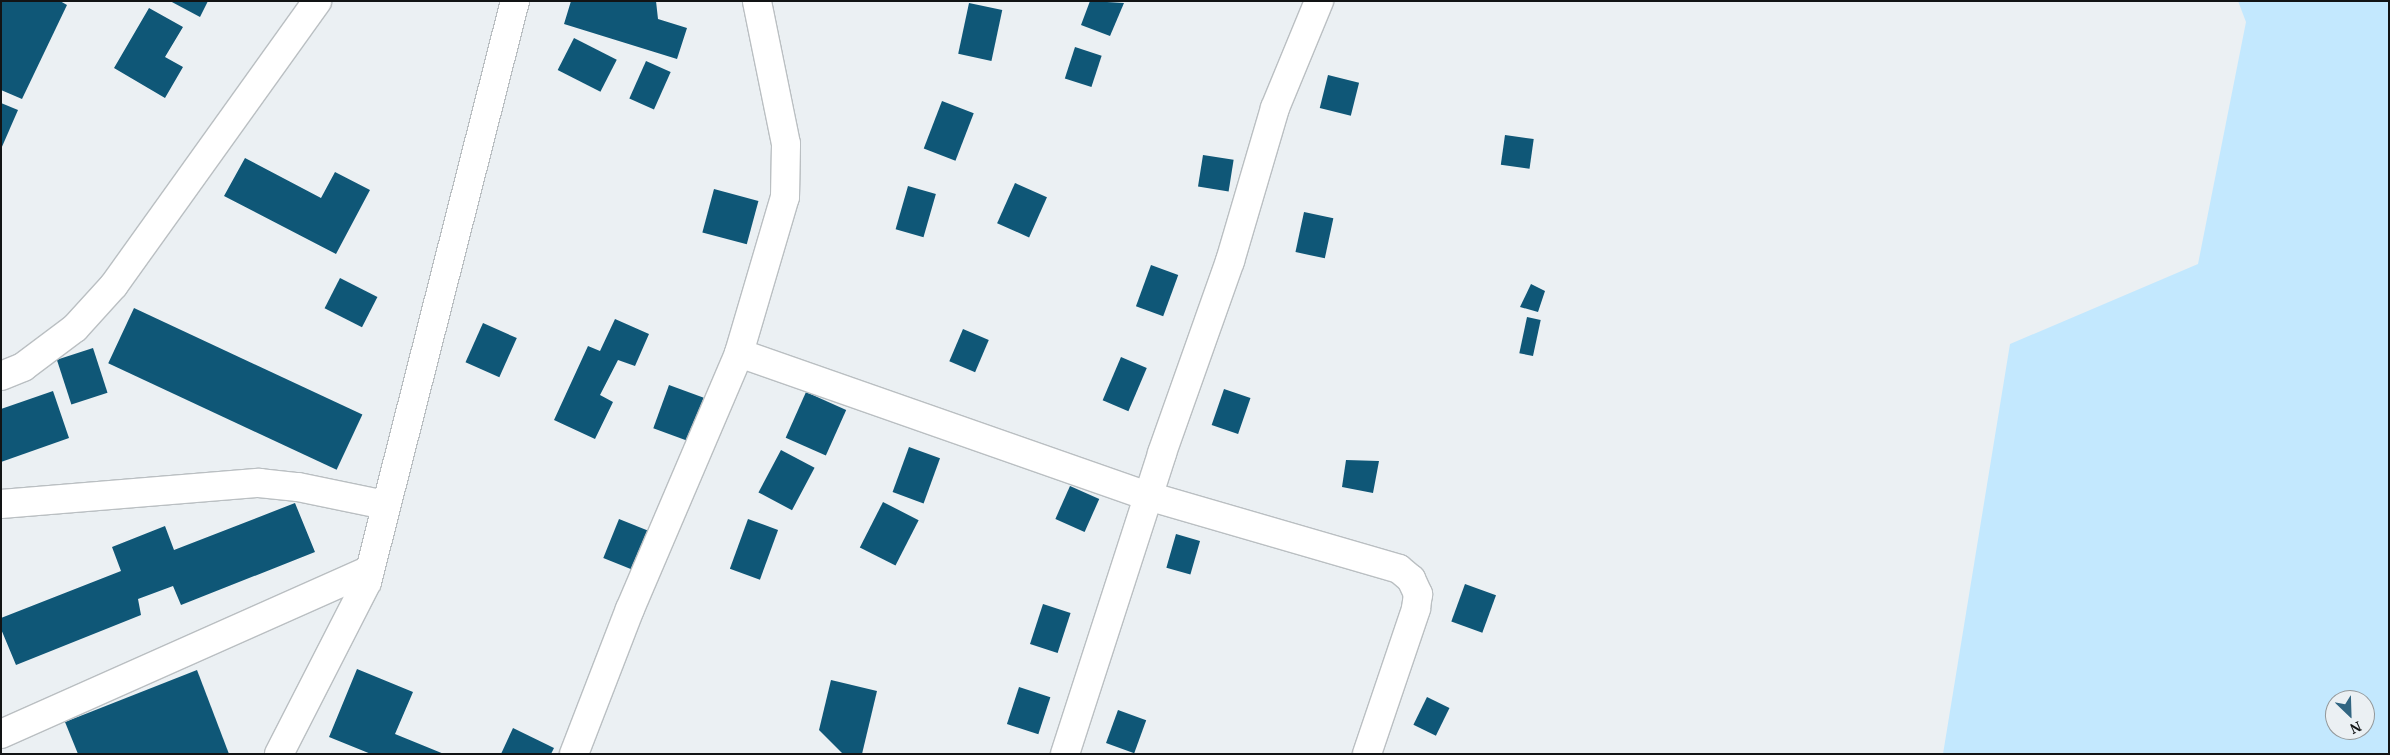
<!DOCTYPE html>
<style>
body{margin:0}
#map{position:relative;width:2390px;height:755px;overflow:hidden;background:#ebf0f3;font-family:"PT Serif",serif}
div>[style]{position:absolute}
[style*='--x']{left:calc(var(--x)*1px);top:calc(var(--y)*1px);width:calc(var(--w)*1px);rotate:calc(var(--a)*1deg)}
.green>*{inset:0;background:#c3e8fe}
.building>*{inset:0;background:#0f5777;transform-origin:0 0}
.roads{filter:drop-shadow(1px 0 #babfc2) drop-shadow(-1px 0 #babfc2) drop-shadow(0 1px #babfc2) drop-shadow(0 -1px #babfc2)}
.minor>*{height:28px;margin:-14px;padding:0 14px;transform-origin:14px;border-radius:14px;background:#fff}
.tertiary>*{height:28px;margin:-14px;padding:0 14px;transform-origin:14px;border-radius:14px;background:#fff}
span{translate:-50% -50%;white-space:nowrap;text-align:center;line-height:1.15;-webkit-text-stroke:5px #ebf0f3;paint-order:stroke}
.frame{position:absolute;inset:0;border:2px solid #121415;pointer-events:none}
.north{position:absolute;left:2325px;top:690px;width:50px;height:50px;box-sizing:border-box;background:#ebf0f3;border:1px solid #94989a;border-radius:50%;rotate:156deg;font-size:14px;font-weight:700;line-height:20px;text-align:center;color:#121415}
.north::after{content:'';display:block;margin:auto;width:18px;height:22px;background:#316581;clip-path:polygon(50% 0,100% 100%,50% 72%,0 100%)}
</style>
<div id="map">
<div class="green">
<div style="clip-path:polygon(evenodd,2238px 1px,2389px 1px,2389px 754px,1943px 754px,2010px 344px,2198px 264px,2246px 22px,2238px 1px,2335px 700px,2365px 700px,2365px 730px,2335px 730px,2335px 700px)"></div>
</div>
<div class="building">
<div style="clip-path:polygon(1px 1px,60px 1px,67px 5px,22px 99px,1px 90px)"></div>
<div style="clip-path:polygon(170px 1px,208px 1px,200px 17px)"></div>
<div style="clip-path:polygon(571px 1px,656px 1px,658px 19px,687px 28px,677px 59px,564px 24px)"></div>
<div style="clip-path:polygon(1090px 1px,1124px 3px,1110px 36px,1081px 25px)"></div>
<div style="left:969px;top:3px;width:34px;height:52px;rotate:12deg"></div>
<div style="clip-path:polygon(149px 8px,183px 27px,165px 57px,183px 67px,165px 98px,114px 68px)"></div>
<div style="left:574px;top:38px;width:48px;height:36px;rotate:27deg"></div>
<div style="left:1075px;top:47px;width:28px;height:33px;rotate:18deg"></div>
<div style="left:646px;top:61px;width:27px;height:41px;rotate:24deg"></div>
<div style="left:1328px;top:75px;width:32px;height:34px;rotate:14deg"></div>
<div style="left:942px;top:101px;width:34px;height:51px;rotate:21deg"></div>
<div style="clip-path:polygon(1px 103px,18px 110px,1px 149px)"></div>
<div style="left:1505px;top:135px;width:29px;height:30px;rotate:8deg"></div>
<div style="left:1203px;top:155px;width:31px;height:32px;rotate:9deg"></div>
<div style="clip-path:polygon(245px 158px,321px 198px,335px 172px,370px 190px,336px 254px,224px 196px)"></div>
<div style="left:1015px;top:183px;width:35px;height:44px;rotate:24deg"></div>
<div style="left:908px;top:186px;width:29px;height:45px;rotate:16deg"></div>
<div style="left:714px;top:189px;width:46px;height:45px;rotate:15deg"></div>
<div style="left:1304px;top:212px;width:30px;height:41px;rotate:12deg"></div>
<div style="left:1151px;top:265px;width:29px;height:44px;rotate:20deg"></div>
<div style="left:340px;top:278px;width:42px;height:34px;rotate:27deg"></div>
<div style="clip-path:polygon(1531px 284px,1545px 291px,1538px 312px,1520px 307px)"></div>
<div style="left:134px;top:308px;width:252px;height:61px;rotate:25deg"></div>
<div style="left:1527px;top:317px;width:14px;height:37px;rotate:12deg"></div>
<div style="clip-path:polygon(615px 319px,649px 334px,635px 366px,618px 360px,600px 395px,613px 402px,595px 439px,554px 420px,588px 346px,600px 351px)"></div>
<div style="left:483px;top:323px;width:37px;height:43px;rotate:24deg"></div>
<div style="left:963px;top:329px;width:28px;height:35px;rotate:23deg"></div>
<div style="left:93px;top:348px;width:47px;height:38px;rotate:72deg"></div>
<div style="left:1121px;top:357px;width:28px;height:47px;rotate:23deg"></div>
<div style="left:669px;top:385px;width:37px;height:46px;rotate:20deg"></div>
<div style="left:1224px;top:389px;width:28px;height:38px;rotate:19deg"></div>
<div style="clip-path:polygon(53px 391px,69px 438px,1px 462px,1px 409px)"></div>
<div style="left:806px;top:392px;width:44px;height:50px;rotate:24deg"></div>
<div style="left:909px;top:447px;width:33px;height:48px;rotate:20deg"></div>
<div style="left:781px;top:450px;width:38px;height:48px;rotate:28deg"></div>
<div style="clip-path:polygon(1346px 460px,1379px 461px,1373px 493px,1342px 487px)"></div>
<div style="left:1070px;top:486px;width:32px;height:36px;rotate:24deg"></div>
<div style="left:883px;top:502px;width:40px;height:51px;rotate:27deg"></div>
<div style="clip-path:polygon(295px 503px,315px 552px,181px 605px,173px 586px,138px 599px,141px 615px,16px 665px,1px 629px,1px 618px,121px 571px,112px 547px,165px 526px,174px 550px)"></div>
<div style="left:619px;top:519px;width:35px;height:42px;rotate:22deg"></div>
<div style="left:748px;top:519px;width:32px;height:53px;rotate:20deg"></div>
<div style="left:1176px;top:534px;width:25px;height:35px;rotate:16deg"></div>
<div style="left:1465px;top:584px;width:33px;height:40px;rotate:20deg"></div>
<div style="left:1043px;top:604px;width:29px;height:42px;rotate:18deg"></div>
<div style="clip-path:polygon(357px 669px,413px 692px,395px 734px,444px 754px,371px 754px,329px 737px)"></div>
<div style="clip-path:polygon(197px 670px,229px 754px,78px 754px,65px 722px)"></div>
<div style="clip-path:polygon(831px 680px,877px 691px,862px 754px,843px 754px,819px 730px)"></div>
<div style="left:1019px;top:687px;width:33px;height:39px;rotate:18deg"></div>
<div style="left:1427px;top:697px;width:25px;height:31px;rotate:26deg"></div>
<div style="left:1118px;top:710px;width:30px;height:35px;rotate:20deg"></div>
<div style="clip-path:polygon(513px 728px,554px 748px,551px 754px,501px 754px)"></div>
</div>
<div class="roads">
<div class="minor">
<div style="--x:739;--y:353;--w:433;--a:19.3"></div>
<div style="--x:1148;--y:496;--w:261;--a:16.2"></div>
<div style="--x:1399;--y:569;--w:16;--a:40"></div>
<div style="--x:1411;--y:579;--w:17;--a:65"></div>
<div style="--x:1418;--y:594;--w:15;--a:98"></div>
<div style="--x:1416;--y:609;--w:153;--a:108.7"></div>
<div style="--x:1;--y:376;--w:24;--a:-22"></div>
<div style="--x:23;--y:367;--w:65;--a:-36.9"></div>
<div style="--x:75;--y:328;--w:58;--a:-47.8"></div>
<div style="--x:114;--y:285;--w:349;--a:-54.4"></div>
<div style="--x:1;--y:504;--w:259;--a:-4.7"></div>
<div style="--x:259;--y:483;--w:39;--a:6"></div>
<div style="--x:298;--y:487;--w:89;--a:11.7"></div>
<div style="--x:1;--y:734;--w:404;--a:-24"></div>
<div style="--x:574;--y:754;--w:155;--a:-68.9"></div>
<div style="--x:630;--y:609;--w:278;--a:-66.9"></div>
<div style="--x:739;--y:353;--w:163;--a:-73.6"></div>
<div style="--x:785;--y:197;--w:53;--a:-88.9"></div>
<div style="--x:786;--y:144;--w:146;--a:-101.5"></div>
<div style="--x:1065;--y:754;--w:316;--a:-72.1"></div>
<div style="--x:1162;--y:453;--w:204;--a:-70.5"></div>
<div style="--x:1230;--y:261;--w:159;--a:-73.6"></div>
<div style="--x:1275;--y:108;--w:116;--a:-67.6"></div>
</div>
<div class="tertiary">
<div style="--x:279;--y:754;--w:193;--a:-62.9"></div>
<div style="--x:367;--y:582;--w:600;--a:-75.71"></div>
</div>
</div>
<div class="frame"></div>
<div class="north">N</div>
</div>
